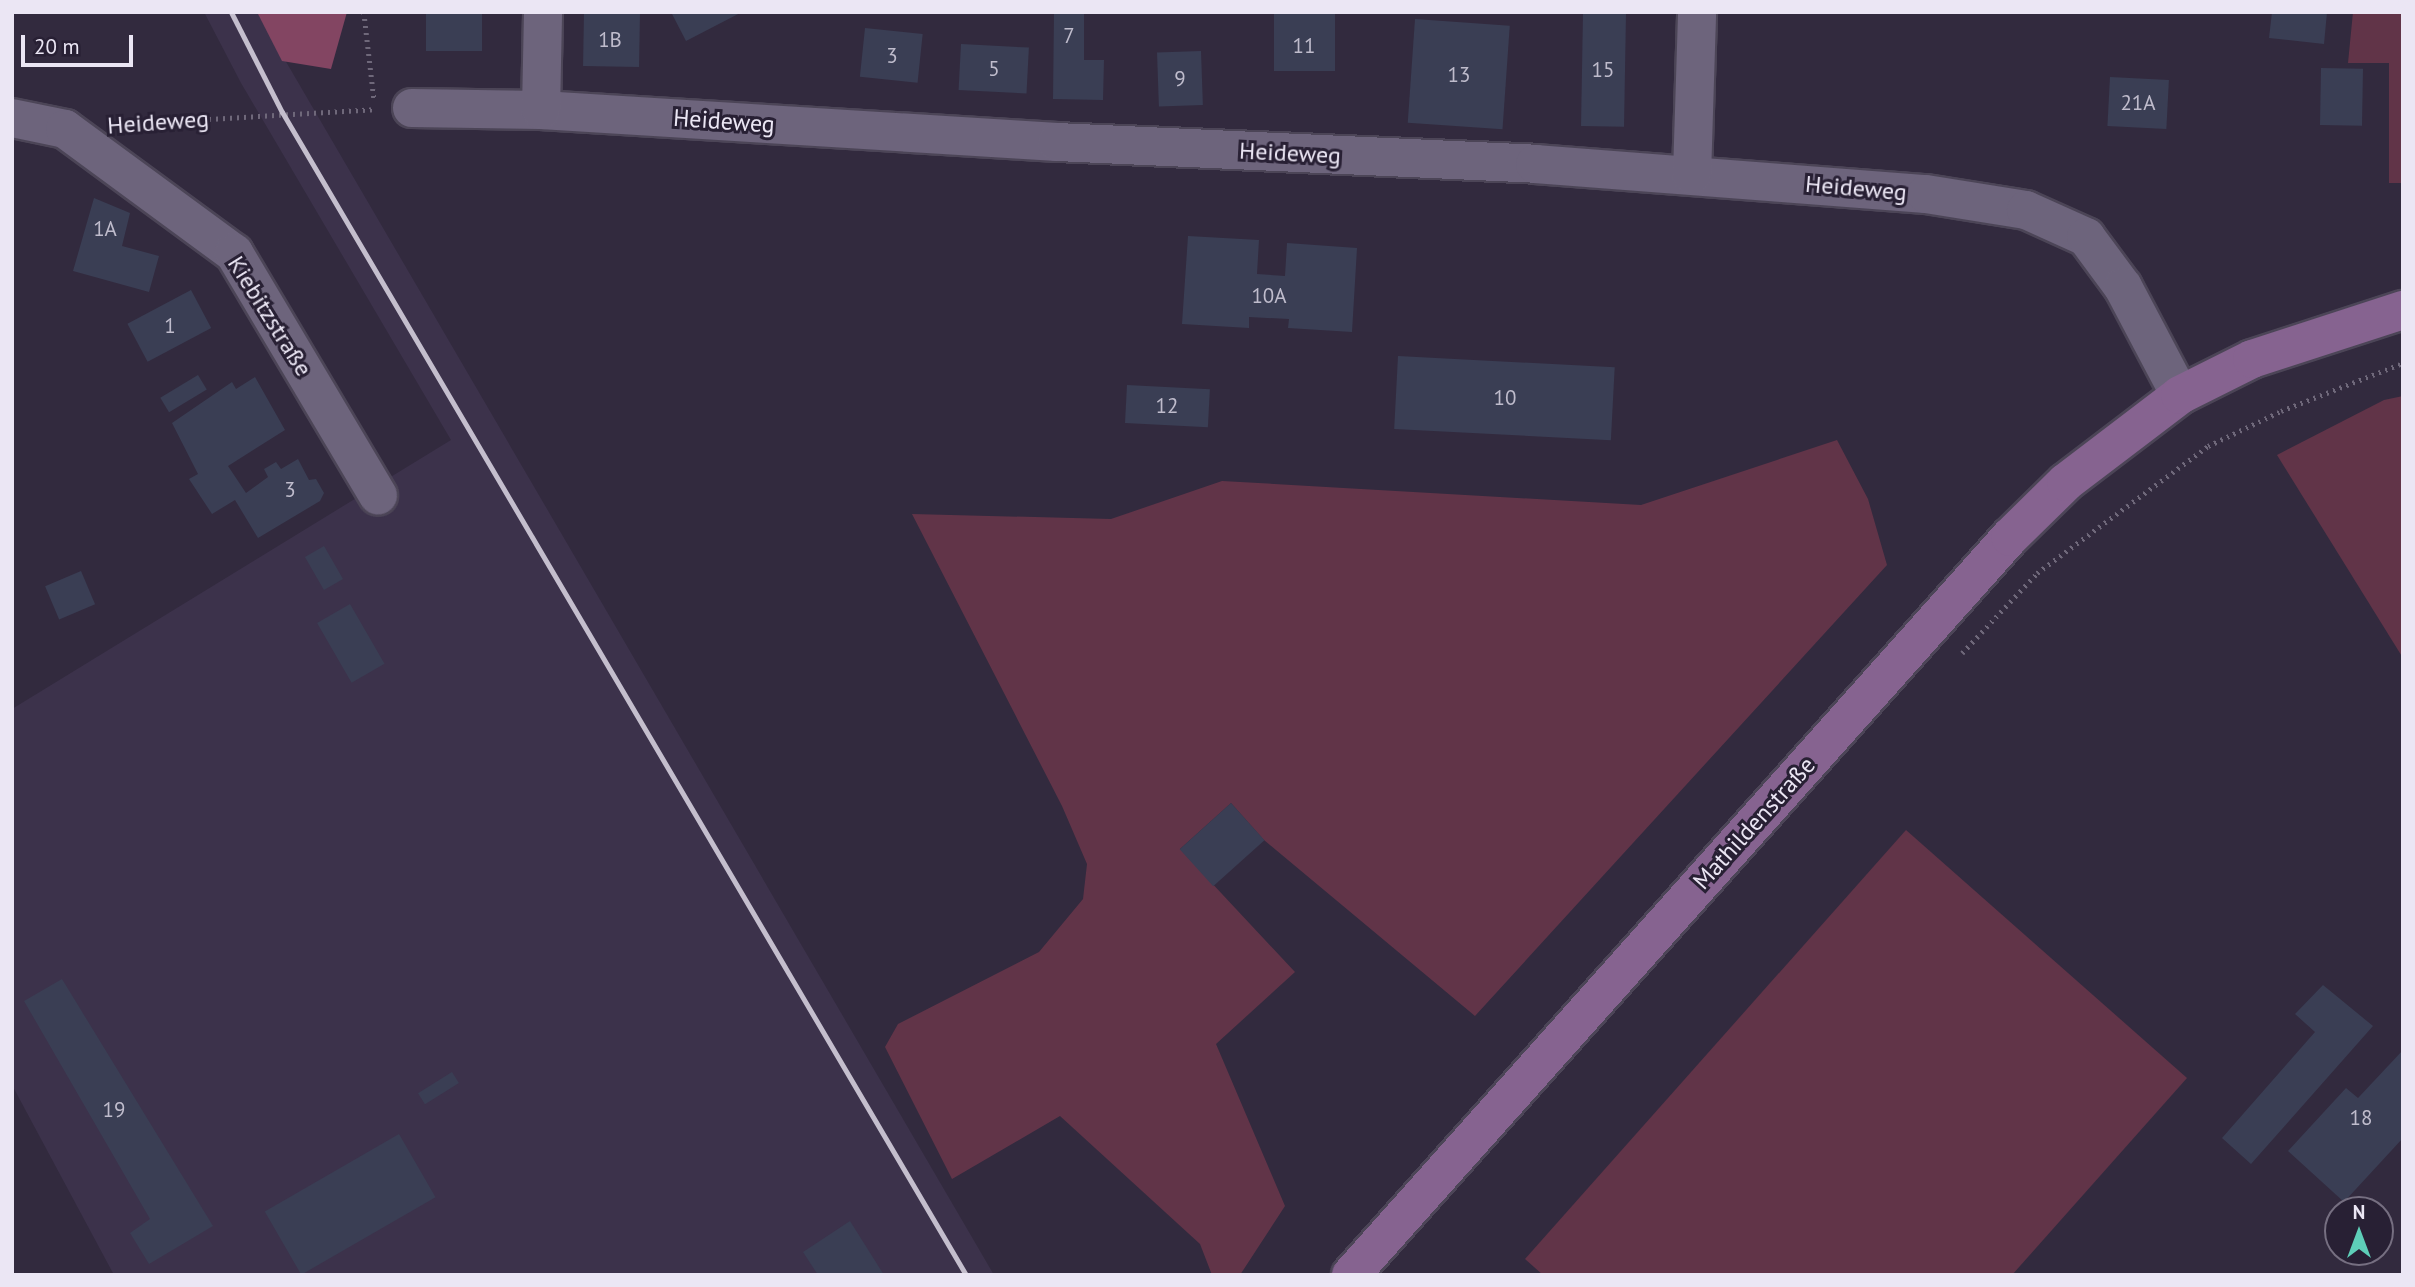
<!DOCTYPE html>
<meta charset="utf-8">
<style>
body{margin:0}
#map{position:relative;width:2415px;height:1287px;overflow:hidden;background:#322a3e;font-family:"PT Sans",sans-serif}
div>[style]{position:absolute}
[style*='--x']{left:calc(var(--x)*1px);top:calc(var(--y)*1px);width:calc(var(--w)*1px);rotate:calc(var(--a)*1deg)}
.built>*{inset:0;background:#3c324b}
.green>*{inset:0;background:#613448}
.forest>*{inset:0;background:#834562}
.building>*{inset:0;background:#3a3e54;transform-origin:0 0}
.path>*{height:4.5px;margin-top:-2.25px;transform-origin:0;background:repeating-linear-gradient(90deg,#6f687a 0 2px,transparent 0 7px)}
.roads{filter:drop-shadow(2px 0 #4c4557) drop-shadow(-2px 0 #4c4557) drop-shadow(0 2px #4c4557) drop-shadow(0 -2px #4c4557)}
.street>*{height:38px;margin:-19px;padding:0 19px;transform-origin:19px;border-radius:19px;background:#6d647c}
.secondary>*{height:38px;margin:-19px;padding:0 19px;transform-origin:19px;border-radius:19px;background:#866390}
.rail>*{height:5px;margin:-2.5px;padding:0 2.5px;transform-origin:2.5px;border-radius:2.5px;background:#c4becd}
span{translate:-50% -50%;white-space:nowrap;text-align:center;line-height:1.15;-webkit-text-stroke:6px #282034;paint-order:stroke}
.number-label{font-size:21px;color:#bfbccc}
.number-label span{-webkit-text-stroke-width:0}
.street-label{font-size:24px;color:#ebe6f4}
.frame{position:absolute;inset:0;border:14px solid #ebe6f4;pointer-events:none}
.north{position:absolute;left:2324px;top:1196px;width:70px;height:70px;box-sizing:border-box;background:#282034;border:2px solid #766f81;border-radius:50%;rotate:0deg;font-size:19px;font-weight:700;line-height:28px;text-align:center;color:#ebe6f4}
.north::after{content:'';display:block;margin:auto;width:24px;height:32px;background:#5eceb8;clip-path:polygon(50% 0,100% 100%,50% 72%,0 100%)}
.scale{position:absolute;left:21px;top:35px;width:112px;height:32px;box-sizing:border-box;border:4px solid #ebe6f4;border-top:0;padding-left:9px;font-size:21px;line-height:24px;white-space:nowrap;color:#ebe6f4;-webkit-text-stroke:5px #282034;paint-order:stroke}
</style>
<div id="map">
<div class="built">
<div style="clip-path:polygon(204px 12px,257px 12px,994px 1275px,114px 1275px,12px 1085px,12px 709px,451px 440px,241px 83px)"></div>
</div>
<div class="green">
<div style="clip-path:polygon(2353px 12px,2403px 12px,2403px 183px,2389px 183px,2389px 63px,2348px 63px)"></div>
<div style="clip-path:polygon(2403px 396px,2403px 658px,2277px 455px,2384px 400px)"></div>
<div style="clip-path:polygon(1837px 440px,1868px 499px,1887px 565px,1475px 1016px,1264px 840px,1231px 803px,1180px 849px,1295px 972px,1216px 1044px,1285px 1206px,1240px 1275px,1212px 1275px,1200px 1244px,1060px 1116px,952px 1179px,885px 1047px,898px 1024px,1039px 952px,1083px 899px,1087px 864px,1062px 806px,912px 514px,1111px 519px,1222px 481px,1641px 505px)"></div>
<div style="clip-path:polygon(1906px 830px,2187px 1078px,2012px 1275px,1543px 1275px,1525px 1259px)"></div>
</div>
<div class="forest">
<div style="clip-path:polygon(257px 12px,347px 12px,331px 69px,282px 61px)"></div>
</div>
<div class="building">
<div style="left:426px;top:12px;width:56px;height:39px"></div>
<div style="left:584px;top:12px;width:56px;height:54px;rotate:1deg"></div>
<div style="clip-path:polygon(671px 12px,742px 12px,686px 41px)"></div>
<div style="clip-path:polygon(1054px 12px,1084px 12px,1084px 60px,1104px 60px,1103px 100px,1053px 99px)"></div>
<div style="left:1274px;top:12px;width:61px;height:59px"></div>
<div style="clip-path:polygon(2272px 12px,2327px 12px,2324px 44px,2269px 38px)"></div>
<div style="left:1583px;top:13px;width:43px;height:113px;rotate:1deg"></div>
<div style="left:1415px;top:19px;width:95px;height:104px;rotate:4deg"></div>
<div style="left:865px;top:28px;width:58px;height:49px;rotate:6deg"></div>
<div style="left:961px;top:44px;width:68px;height:46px;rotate:3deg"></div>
<div style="left:1201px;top:51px;width:54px;height:44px;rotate:88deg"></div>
<div style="left:2321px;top:68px;width:42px;height:57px;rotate:1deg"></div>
<div style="left:2110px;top:77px;width:59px;height:49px;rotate:3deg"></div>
<div style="clip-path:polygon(94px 198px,130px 213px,122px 246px,159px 256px,149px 292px,73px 271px)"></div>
<div style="clip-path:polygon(1188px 236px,1259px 240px,1257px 274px,1285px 276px,1287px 243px,1357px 248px,1352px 332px,1288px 328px,1289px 319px,1249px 317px,1249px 328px,1182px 324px)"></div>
<div style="left:191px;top:290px;width:43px;height:72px;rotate:62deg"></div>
<div style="left:1398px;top:356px;width:217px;height:73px;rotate:3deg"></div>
<div style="left:198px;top:375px;width:17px;height:44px;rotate:59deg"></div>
<div style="clip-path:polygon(255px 377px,285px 430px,228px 466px,246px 493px,268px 477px,264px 469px,276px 462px,281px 469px,298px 459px,309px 480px,316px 479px,324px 493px,320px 501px,258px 538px,235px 500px,212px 514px,189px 479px,198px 474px,172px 423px,232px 382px,236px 389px)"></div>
<div style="left:1127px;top:385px;width:83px;height:38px;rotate:3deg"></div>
<div style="left:324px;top:546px;width:38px;height:22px;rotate:60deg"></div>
<div style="left:81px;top:571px;width:36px;height:39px;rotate:67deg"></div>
<div style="left:350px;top:604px;width:69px;height:38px;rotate:60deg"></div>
<div style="left:1231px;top:803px;width:50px;height:69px;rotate:48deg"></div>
<div style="clip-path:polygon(62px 979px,213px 1226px,149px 1264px,130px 1233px,150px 1219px,24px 1001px)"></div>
<div style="clip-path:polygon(2323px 985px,2373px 1026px,2251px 1164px,2222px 1138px,2315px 1032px,2295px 1014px)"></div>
<div style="clip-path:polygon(2403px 1050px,2403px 1138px,2344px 1202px,2288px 1151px,2346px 1088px,2358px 1098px)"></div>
<div style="left:452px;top:1072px;width:13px;height:40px;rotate:58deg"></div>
<div style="left:399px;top:1134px;width:73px;height:155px;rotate:60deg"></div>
<div style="clip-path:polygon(850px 1221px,884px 1275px,818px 1275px,803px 1252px)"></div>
</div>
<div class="path">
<div style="--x:364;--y:12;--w:87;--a:83.4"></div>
<div style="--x:125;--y:124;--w:250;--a:-3.4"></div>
<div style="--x:1962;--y:653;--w:110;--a:-46.8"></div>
<div style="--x:2037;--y:573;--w:213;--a:-36.6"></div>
<div style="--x:2208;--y:446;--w:81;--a:-25.6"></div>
<div style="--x:2281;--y:411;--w:131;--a:-21.5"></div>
</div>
<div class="roads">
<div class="street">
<div style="--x:412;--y:108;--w:129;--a:0.9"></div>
<div style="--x:541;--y:110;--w:517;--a:3.55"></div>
<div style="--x:1057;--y:142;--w:479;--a:2.6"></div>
<div style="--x:1535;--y:164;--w:392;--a:4.4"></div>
<div style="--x:1926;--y:194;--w:101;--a:9.1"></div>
<div style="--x:2026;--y:210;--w:66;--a:24.2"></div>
<div style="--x:2086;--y:237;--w:62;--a:53.5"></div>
<div style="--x:2123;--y:287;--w:122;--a:62.2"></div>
<div style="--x:541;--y:110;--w:98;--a:-88.8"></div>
<div style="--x:12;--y:118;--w:54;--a:11.7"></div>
<div style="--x:65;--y:129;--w:210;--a:36.3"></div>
<div style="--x:234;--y:253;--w:282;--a:59.3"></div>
<div style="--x:1692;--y:175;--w:163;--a:-88.2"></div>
</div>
<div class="secondary">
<div style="--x:1351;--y:1275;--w:989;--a:-48.24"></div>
<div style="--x:2010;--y:537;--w:78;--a:-44.5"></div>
<div style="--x:2066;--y:482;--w:143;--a:-37.3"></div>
<div style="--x:2180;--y:395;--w:80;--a:-26.6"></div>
<div style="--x:2252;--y:359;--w:159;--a:-18"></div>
</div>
</div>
<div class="rail">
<div style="--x:231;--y:12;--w:112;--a:63"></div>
<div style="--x:282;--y:112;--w:1349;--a:59.54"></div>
</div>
<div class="number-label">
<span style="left:1069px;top:36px">7</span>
<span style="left:610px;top:40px">1B</span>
<span style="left:1304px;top:46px">11</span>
<span style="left:892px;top:56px">3</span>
<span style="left:994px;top:69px">5</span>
<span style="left:1603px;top:70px">15</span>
<span style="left:1459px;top:75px">13</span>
<span style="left:1180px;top:79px">9</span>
<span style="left:2138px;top:103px">21A</span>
<span style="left:105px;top:229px">1A</span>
<span style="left:1269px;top:296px">10A</span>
<span style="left:170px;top:326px">1</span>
<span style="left:1505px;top:398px">10</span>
<span style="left:1167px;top:406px">12</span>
<span style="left:290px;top:490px">3</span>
<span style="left:114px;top:1110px">19</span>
<span style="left:2361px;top:1118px">18</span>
</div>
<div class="street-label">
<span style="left:724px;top:121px;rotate:4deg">Heideweg</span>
<span style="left:158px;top:122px;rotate:-4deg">Heideweg</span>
<span style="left:1290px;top:153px;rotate:3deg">Heideweg</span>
<span style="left:1856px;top:188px;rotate:5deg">Heideweg</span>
<span style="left:270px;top:316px;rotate:58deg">Kiebitzstraße</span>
<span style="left:1754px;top:823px;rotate:-48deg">Mathildenstraße</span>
</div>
<div class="frame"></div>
<div class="north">N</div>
<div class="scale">20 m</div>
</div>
